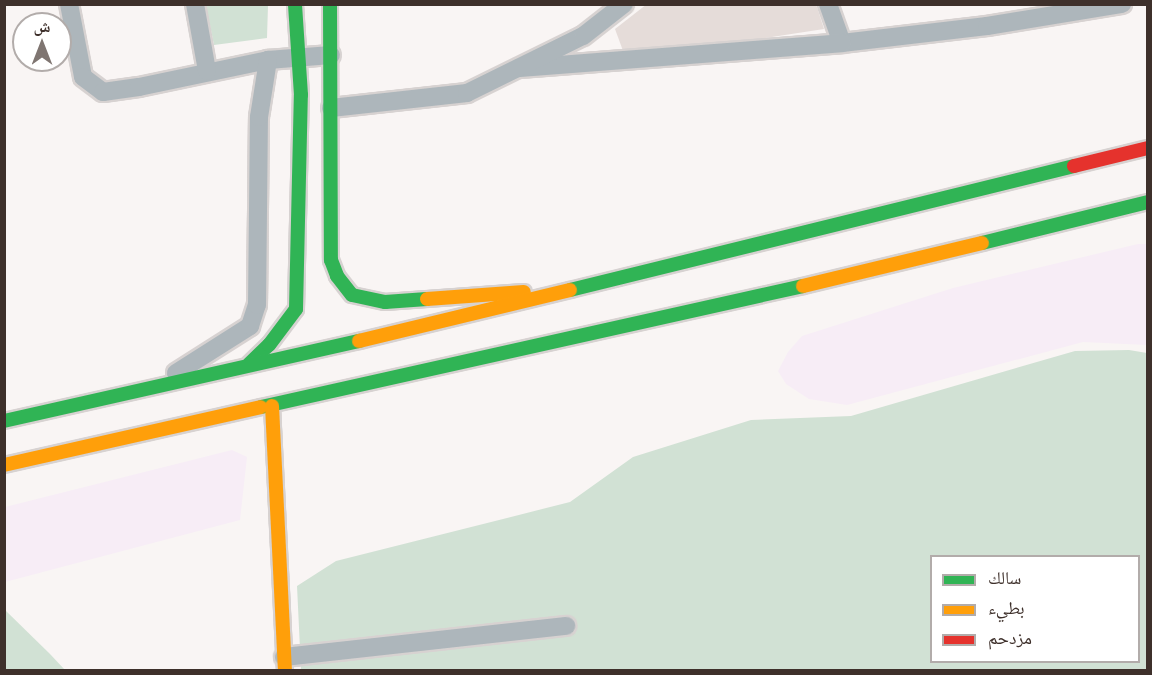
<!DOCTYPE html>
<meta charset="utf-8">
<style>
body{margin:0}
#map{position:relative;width:1152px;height:675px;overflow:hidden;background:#f9f5f4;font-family:Mulish,"Noto Naskh Arabic",sans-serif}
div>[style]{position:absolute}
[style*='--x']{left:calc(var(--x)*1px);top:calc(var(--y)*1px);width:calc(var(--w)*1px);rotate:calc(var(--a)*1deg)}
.commercial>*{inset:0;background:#f7edf6}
.green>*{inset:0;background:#d1e1d4}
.building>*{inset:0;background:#e5dcd9}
.roads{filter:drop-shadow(2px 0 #d7d2d1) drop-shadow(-2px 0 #d7d2d1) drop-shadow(0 2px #d7d2d1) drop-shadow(0 -2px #d7d2d1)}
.street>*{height:18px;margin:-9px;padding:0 9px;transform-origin:9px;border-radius:9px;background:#adb6bb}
.fast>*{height:14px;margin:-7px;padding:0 7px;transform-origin:7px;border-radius:7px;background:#30b455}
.slow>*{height:14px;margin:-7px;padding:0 7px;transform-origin:7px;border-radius:7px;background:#ff9f0a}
.jam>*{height:14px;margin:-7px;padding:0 7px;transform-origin:7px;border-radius:7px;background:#e5322d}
span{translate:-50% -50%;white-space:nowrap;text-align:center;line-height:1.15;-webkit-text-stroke:4.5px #fff;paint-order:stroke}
.frame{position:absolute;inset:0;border:6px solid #3e302b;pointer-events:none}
.legend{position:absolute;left:930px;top:555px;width:210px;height:108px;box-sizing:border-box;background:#fff;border:2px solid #b2acaa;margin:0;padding:8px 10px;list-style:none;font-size:18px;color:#3e302b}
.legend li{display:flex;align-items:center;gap:12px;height:30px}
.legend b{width:30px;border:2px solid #b2acaa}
.north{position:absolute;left:12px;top:12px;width:60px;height:60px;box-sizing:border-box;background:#fff;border:2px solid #b2acaa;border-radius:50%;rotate:0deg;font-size:16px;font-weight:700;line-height:24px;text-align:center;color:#3e302b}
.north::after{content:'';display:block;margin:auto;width:21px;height:27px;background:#7f7571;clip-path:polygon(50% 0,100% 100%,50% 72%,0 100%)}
</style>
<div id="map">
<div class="commercial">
<div style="clip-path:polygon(1138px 244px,1147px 244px,1147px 345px,1083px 342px,847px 405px,809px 399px,786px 384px,778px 371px,788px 352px,802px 336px,953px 288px)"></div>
<div style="clip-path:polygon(232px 450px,247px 457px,240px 520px,5px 582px,5px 507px)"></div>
</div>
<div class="green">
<div style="clip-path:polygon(206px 5px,268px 5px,267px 38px,214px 45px)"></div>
<div style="clip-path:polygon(evenodd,1129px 350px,1147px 353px,1147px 670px,301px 670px,297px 586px,336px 561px,570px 502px,633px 457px,751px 420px,851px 416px,1075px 351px,1129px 350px,932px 556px,1138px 556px,1138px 662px,932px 662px,932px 556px)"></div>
<div style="clip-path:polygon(4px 609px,50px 654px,65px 670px,5px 670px)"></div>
</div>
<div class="building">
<div style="clip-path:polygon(647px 4px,816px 4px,824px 29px,626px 59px,615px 29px)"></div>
</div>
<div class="roads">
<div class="street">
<div style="--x:69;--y:4;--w:74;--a:79.1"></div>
<div style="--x:83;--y:77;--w:25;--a:37"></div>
<div style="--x:103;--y:92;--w:36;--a:-8"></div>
<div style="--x:139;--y:87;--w:132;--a:-11.8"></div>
<div style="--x:268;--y:60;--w:63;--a:-4.5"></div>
<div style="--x:195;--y:4;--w:68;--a:79.8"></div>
<div style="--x:828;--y:4;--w:41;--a:70.3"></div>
<div style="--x:842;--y:43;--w:146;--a:-6.7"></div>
<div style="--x:987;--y:26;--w:137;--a:-9.3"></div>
<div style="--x:519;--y:68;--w:324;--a:-4.4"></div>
<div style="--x:331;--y:108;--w:137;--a:-6.3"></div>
<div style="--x:467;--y:93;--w:129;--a:-26.2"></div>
<div style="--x:583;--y:36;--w:52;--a:-38"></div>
<div style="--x:176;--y:373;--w:88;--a:-32.4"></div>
<div style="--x:250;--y:326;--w:22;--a:-72"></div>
<div style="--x:257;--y:305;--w:188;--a:-89.4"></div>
<div style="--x:259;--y:117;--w:58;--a:-81"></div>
<div style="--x:284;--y:657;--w:284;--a:-6.3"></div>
</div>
<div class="fast">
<div style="--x:330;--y:4;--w:256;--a:89.8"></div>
<div style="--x:331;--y:260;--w:17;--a:69"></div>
<div style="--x:337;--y:276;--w:24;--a:52"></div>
<div style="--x:352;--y:295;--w:34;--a:12"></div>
<div style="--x:385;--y:302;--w:42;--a:-4.1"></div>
<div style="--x:982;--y:243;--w:171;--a:-13.9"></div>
<div style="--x:570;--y:290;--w:519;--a:-13.82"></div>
<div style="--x:249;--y:364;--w:28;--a:-44"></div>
<div style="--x:269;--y:345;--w:45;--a:-53.1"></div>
<div style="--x:296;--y:309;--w:214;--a:-88.7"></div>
<div style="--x:301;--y:95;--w:91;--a:-93.8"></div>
<div style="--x:261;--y:407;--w:555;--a:-12.58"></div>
<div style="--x:4;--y:421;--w:364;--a:-12.7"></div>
</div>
<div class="slow">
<div style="--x:803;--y:286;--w:184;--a:-13.5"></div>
<div style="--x:427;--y:299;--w:97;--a:-4.1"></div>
<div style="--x:359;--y:341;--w:217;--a:-13.6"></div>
<div style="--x:272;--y:406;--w:264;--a:87.2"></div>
<div style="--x:4;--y:465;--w:263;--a:-12.7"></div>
</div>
<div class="jam">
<div style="--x:1074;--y:166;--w:76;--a:-13.7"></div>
</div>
</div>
<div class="frame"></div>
<ul class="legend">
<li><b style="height:8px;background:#30b455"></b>سالك</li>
<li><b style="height:8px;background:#ff9f0a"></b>بطيء</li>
<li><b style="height:8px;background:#e5322d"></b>مزدحم</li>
</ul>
<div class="north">ش</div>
</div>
